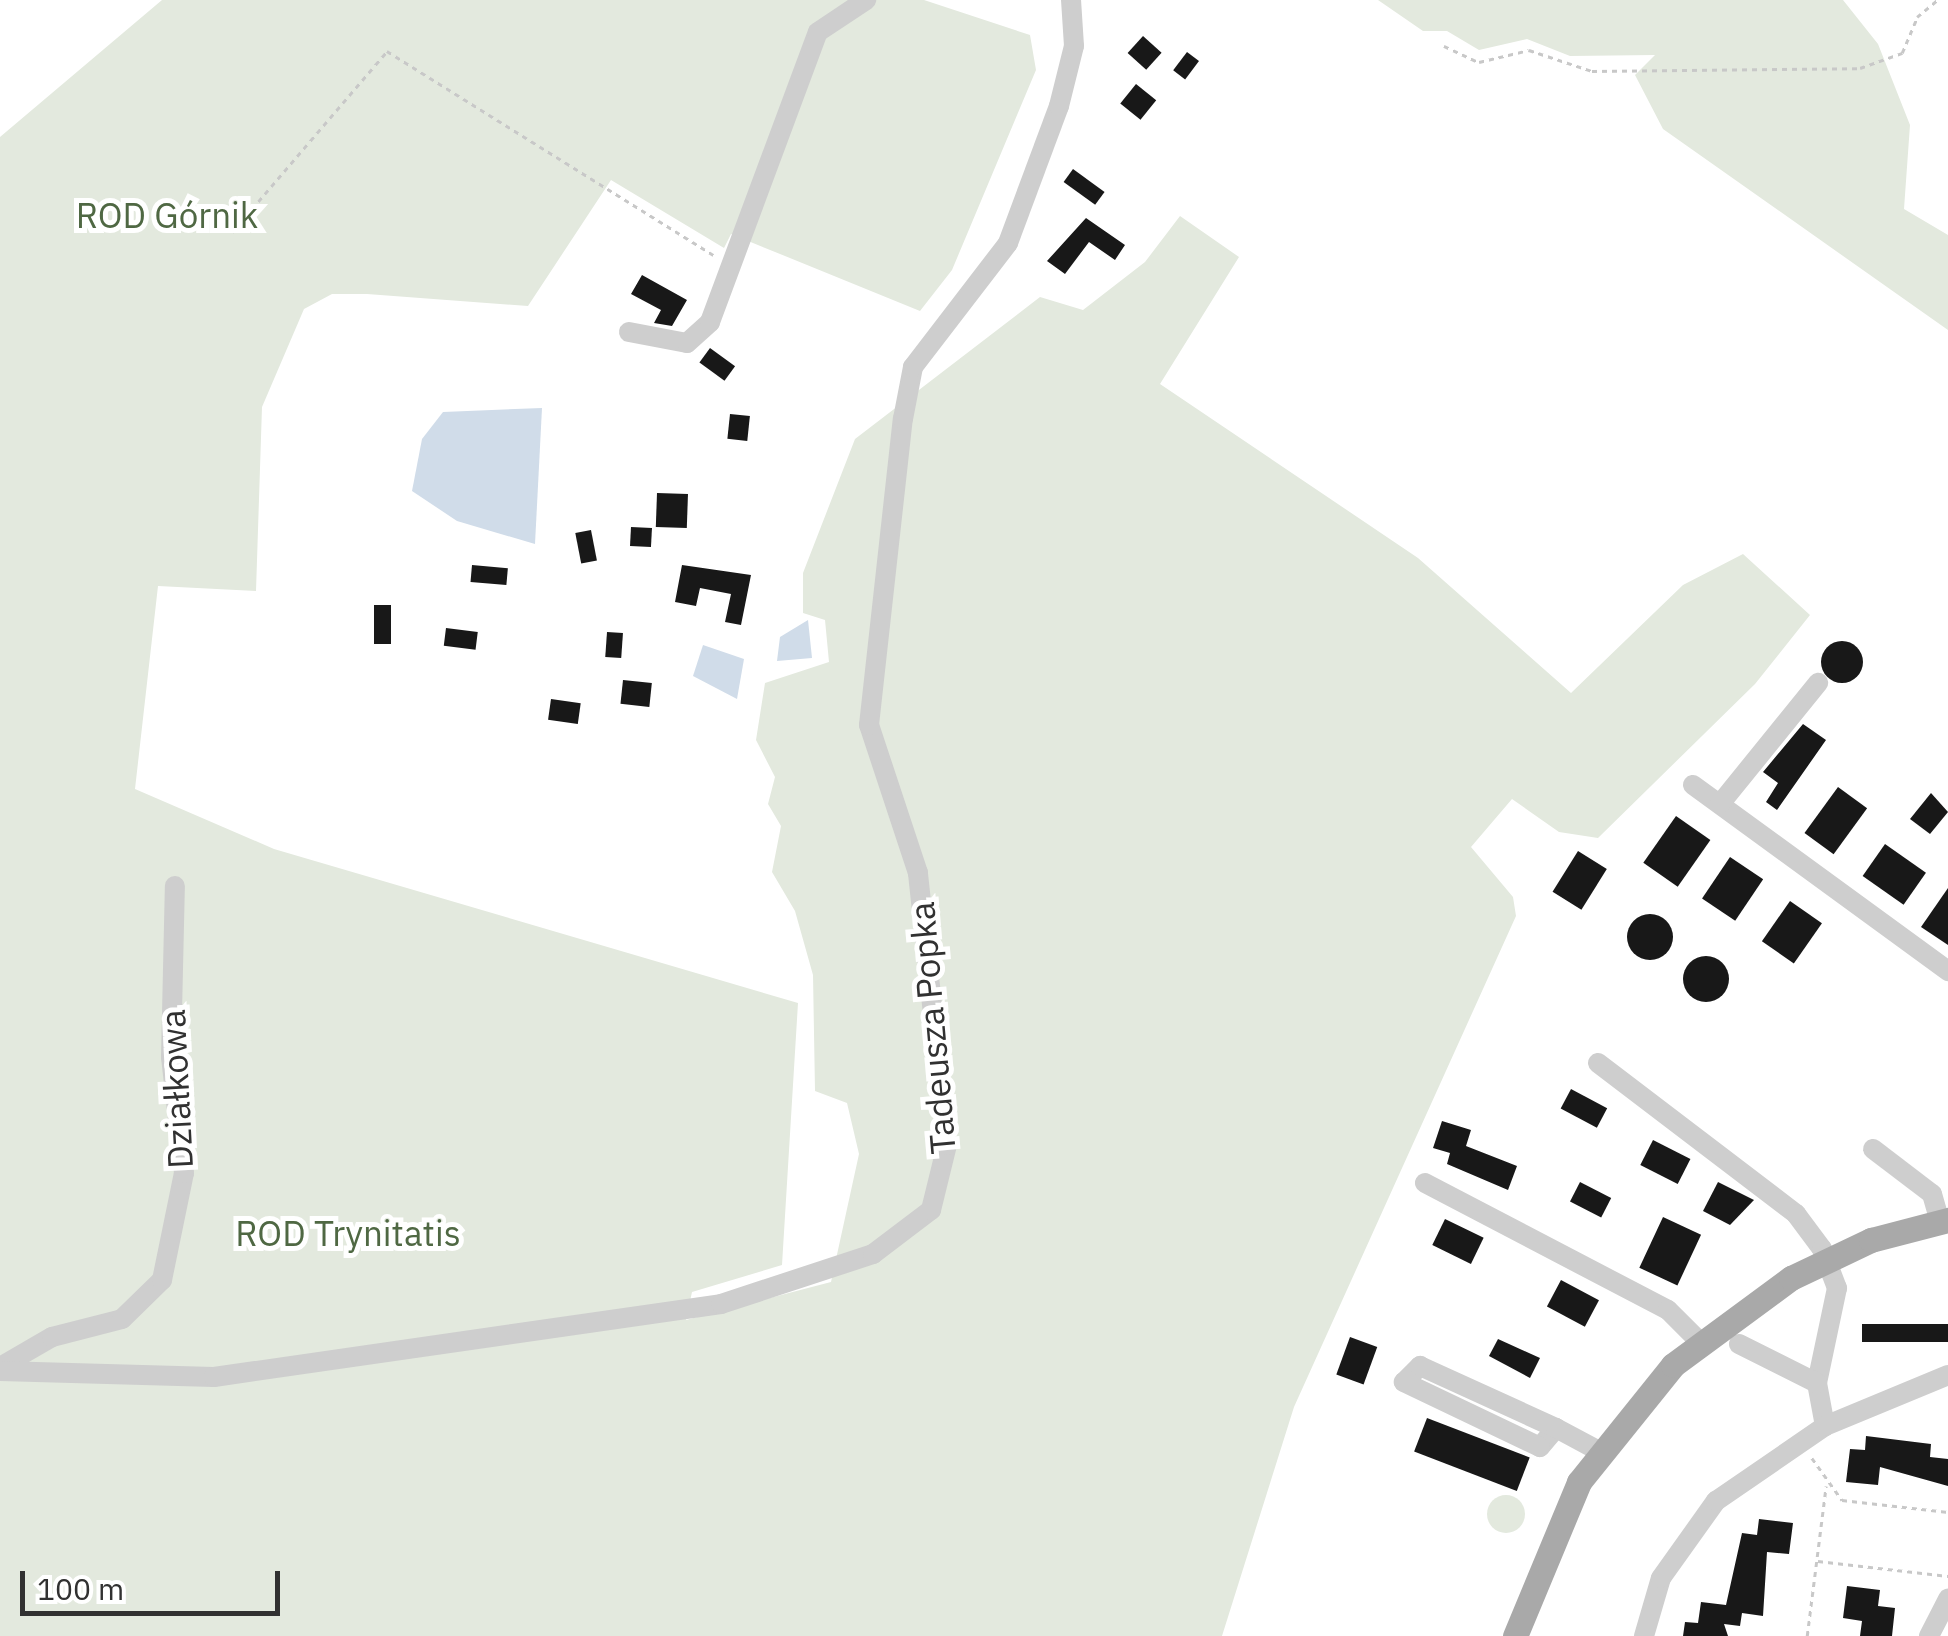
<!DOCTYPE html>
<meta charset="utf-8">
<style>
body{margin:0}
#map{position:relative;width:1948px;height:1636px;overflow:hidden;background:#fff;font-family:"IBM Plex Sans",sans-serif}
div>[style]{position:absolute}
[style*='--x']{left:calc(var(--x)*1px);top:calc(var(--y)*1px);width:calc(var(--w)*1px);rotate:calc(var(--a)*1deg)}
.green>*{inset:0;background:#e3e9de}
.round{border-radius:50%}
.water>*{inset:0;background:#d0dce9}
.building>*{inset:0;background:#181818;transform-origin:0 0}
.path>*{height:2.5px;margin-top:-1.25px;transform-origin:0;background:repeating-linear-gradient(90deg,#c8c8c8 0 5px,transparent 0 10px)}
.minor>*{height:20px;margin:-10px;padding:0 10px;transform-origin:10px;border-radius:10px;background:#cecece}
.major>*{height:25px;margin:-12.5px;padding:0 12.5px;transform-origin:12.5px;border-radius:12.5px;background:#a9a9a9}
span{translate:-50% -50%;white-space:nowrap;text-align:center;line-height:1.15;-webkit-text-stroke:10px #fff;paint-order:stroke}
.park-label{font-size:35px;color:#4f6843}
.street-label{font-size:35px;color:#313131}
.scale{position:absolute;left:20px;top:1571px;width:260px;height:45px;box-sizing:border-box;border:5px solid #313131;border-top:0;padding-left:12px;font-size:30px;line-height:35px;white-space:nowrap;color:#313131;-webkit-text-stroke:8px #fff;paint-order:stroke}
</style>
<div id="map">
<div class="green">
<div style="clip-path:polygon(162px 0,924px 0,1030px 35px,1036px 70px,952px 270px,920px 311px,731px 234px,724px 248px,611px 180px,528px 306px,367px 294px,332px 294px,304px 309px,262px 407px,256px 591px,158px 586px,135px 789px,274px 849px,798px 1003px,782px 1265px,692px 1292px,686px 1320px,831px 1282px,859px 1154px,847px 1103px,815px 1091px,813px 975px,795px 911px,772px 872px,781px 826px,768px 804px,775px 777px,756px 740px,765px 683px,829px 662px,825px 620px,803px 613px,803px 573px,855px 439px,1040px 297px,1083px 310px,1145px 262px,1180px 216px,1239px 257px,1160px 384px,1418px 558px,1571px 693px,1683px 585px,1743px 554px,1810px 615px,1755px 684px,1598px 838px,1559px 832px,1512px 799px,1471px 847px,1513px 897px,1516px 916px,1294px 1407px,1222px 1636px,0 1636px,0 137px)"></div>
<div style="clip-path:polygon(1378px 0,1843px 0,1878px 44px,1910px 125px,1904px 209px,1948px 235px,1948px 330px,1663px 129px,1635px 75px,1655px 55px,1570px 56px,1527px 39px,1479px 50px,1447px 31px,1423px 31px)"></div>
<div class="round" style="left:1487px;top:1495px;width:38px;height:38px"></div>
</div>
<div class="water">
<div style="clip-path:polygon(542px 408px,535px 544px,457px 521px,412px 491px,422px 439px,443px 412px)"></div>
<div style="clip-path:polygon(808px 620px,812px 658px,777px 661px,780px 637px)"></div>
<div style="clip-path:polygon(703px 645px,744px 659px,737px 699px,693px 676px)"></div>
</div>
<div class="building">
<div style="left:1143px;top:36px;width:25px;height:23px;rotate:42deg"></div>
<div style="left:1187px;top:52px;width:15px;height:23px;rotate:37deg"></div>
<div style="left:1136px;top:84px;width:26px;height:25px;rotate:39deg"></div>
<div style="left:1073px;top:169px;width:39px;height:16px;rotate:36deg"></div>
<div style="clip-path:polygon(1086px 218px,1125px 245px,1115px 260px,1089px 242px,1065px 274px,1047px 261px)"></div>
<div style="clip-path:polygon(642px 275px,687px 300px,672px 326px,654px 323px,661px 310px,631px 294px)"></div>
<div style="left:710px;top:348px;width:31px;height:18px;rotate:36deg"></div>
<div style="left:730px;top:414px;width:20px;height:25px;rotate:6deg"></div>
<div style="left:657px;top:493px;width:31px;height:34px;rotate:2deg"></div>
<div style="left:631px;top:527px;width:21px;height:19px;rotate:3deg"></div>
<div style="left:591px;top:530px;width:31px;height:16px;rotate:79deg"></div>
<div style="left:472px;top:565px;width:36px;height:17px;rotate:5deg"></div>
<div style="clip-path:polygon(682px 565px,751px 575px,741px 625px,725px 622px,731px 594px,700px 588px,696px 606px,675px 602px)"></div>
<div style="left:374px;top:605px;width:17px;height:39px"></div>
<div style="left:446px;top:628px;width:32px;height:18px;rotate:7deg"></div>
<div style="left:607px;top:632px;width:16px;height:25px;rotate:4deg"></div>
<div class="round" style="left:1821px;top:641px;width:42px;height:42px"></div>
<div style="left:623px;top:680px;width:29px;height:24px;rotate:6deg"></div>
<div style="left:551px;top:699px;width:30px;height:21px;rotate:8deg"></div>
<div style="clip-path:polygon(1803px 724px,1826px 740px,1777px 810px,1766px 802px,1778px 783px,1763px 772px)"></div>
<div style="left:1838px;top:787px;width:36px;height:57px;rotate:36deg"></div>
<div style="clip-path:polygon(1931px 793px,1948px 812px,1930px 834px,1910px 819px)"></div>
<div style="left:1676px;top:816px;width:42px;height:57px;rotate:35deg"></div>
<div style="left:1885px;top:844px;width:50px;height:39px;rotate:35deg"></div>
<div style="left:1578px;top:851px;width:34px;height:48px;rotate:32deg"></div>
<div style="left:1730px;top:857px;width:40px;height:50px;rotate:34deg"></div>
<div style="clip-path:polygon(1948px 888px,1948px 945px,1921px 927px)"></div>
<div style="left:1790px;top:901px;width:39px;height:49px;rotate:35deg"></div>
<div class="round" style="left:1627px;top:914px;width:46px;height:46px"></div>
<div class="round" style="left:1683px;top:956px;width:46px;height:46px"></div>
<div style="left:1571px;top:1089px;width:41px;height:22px;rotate:28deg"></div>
<div style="clip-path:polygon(1442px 1121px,1471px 1130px,1466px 1146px,1517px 1166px,1508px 1190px,1447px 1164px,1450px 1153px,1433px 1148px)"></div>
<div style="left:1653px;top:1140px;width:42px;height:28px;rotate:27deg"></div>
<div style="left:1580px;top:1182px;width:35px;height:22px;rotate:27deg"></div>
<div style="clip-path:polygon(1718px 1182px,1754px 1200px,1730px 1225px,1703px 1211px)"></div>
<div style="left:1663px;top:1217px;width:42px;height:56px;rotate:25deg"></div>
<div style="left:1445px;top:1219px;width:43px;height:29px;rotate:26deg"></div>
<div style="left:1561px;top:1280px;width:43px;height:30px;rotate:28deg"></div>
<div style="left:1948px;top:1324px;width:18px;height:86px;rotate:90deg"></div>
<div style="left:1350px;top:1337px;width:29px;height:40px;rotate:20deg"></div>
<div style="clip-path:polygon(1498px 1339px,1540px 1358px,1530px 1378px,1489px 1356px)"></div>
<div style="left:1427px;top:1418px;width:110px;height:36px;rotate:21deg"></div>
<div style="clip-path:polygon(1866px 1436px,1931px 1444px,1930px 1457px,1948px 1459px,1948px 1486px,1880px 1467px,1878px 1485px,1846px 1482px,1850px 1449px,1865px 1450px)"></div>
<div style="clip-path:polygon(1759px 1519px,1793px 1523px,1789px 1554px,1767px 1552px,1763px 1616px,1742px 1613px,1740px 1626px,1724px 1624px,1728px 1636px,1683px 1636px,1685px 1622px,1698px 1623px,1701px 1602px,1726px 1605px,1742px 1533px,1757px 1535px)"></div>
<div style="clip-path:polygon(1847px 1586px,1880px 1590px,1878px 1606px,1895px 1608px,1892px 1636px,1860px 1636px,1862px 1621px,1843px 1618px)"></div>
</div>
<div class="path">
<div style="--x:1444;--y:46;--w:38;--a:25"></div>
<div style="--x:1479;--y:62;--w:51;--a:-13.5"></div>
<div style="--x:1529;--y:50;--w:66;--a:18.4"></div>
<div style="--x:1592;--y:71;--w:268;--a:-0.6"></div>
<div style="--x:1860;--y:68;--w:45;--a:-19.7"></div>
<div style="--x:1902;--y:53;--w:39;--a:-67"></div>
<div style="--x:1917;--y:17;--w:26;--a:-40"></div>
<div style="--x:232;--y:232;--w:238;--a:-49.4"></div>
<div style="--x:387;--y:51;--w:385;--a:32"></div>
<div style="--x:1812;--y:1458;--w:52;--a:54.5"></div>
<div style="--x:1842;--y:1500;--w:107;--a:6.5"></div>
<div style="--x:1818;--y:1561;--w:131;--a:6.6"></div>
<div style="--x:1807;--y:1636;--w:151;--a:-82.8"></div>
</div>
<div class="minor">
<div style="--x:629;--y:332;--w:59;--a:10.7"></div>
<div style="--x:687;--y:343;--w:31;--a:-42"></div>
<div style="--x:710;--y:322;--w:309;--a:-69.6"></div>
<div style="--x:818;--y:32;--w:58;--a:-33.7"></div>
<div style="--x:1693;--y:785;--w:316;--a:36.1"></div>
<div style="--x:1720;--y:804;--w:156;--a:-51"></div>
<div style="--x:1598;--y:1063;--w:249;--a:37.3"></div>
<div style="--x:1796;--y:1214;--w:44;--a:53.4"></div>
<div style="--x:1822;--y:1249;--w:42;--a:69"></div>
<div style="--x:1837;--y:1288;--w:97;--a:101.9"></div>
<div style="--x:1817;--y:1383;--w:44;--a:79.5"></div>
<div style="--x:1873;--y:1149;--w:74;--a:37.3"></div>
<div style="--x:1932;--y:1194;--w:29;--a:74"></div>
<div style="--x:1425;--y:1183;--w:274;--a:27.6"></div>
<div style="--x:1668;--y:1310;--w:44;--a:45"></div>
<div style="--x:1739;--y:1344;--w:87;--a:26.6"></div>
<div style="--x:0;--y:1367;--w:60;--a:-30"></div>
<div style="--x:52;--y:1337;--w:72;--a:-14.4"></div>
<div style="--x:122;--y:1319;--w:56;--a:-44.3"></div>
<div style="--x:162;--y:1280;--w:109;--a:-78.4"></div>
<div style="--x:184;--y:1173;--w:117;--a:-96.4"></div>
<div style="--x:171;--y:1057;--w:171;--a:-88.7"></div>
<div style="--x:0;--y:1371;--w:214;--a:1.6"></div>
<div style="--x:214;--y:1377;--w:512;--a:-8.19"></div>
<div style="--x:721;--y:1304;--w:160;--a:-18.2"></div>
<div style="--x:873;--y:1254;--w:73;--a:-37.2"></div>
<div style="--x:931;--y:1210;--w:67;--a:-76.2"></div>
<div style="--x:947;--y:1145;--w:274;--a:-96.1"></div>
<div style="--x:918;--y:873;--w:156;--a:-108.3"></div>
<div style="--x:869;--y:725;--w:308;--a:-83.7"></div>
<div style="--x:903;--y:419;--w:53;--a:-79.1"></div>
<div style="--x:913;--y:367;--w:156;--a:-52.5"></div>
<div style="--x:1008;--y:243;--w:146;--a:-69.6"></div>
<div style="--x:1059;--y:106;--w:62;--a:-76"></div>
<div style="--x:1074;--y:46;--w:46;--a:-93.7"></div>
<div style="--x:1556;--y:1428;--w:25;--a:130"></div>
<div style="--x:1540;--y:1447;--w:151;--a:-154.5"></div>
<div style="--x:1404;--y:1382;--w:23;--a:-45"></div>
<div style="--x:1420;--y:1366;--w:149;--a:24.5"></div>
<div style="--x:1556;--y:1428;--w:49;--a:28.1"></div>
<div style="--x:1644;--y:1636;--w:60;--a:-73.7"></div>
<div style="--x:1661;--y:1578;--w:95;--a:-54.5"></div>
<div style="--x:1716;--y:1501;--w:132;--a:-34.5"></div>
<div style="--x:1825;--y:1426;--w:133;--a:-22.5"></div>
<div style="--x:1929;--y:1636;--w:42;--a:-62.8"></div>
</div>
<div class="major">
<div style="--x:1515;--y:1636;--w:167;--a:-67.4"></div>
<div style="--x:1579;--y:1482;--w:150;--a:-51.2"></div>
<div style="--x:1673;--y:1365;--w:147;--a:-36.4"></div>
<div style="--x:1791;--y:1278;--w:89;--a:-25.4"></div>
<div style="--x:1871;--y:1240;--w:80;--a:-14.6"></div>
</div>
<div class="park-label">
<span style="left:167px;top:215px">ROD Górnik</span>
<span style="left:348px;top:1233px">ROD Trynitatis</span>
</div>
<div class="street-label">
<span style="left:932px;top:1028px;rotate:-95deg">Tadeusza Popka</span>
<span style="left:176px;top:1089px;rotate:-93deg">Działkowa</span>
</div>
<div class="scale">100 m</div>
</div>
